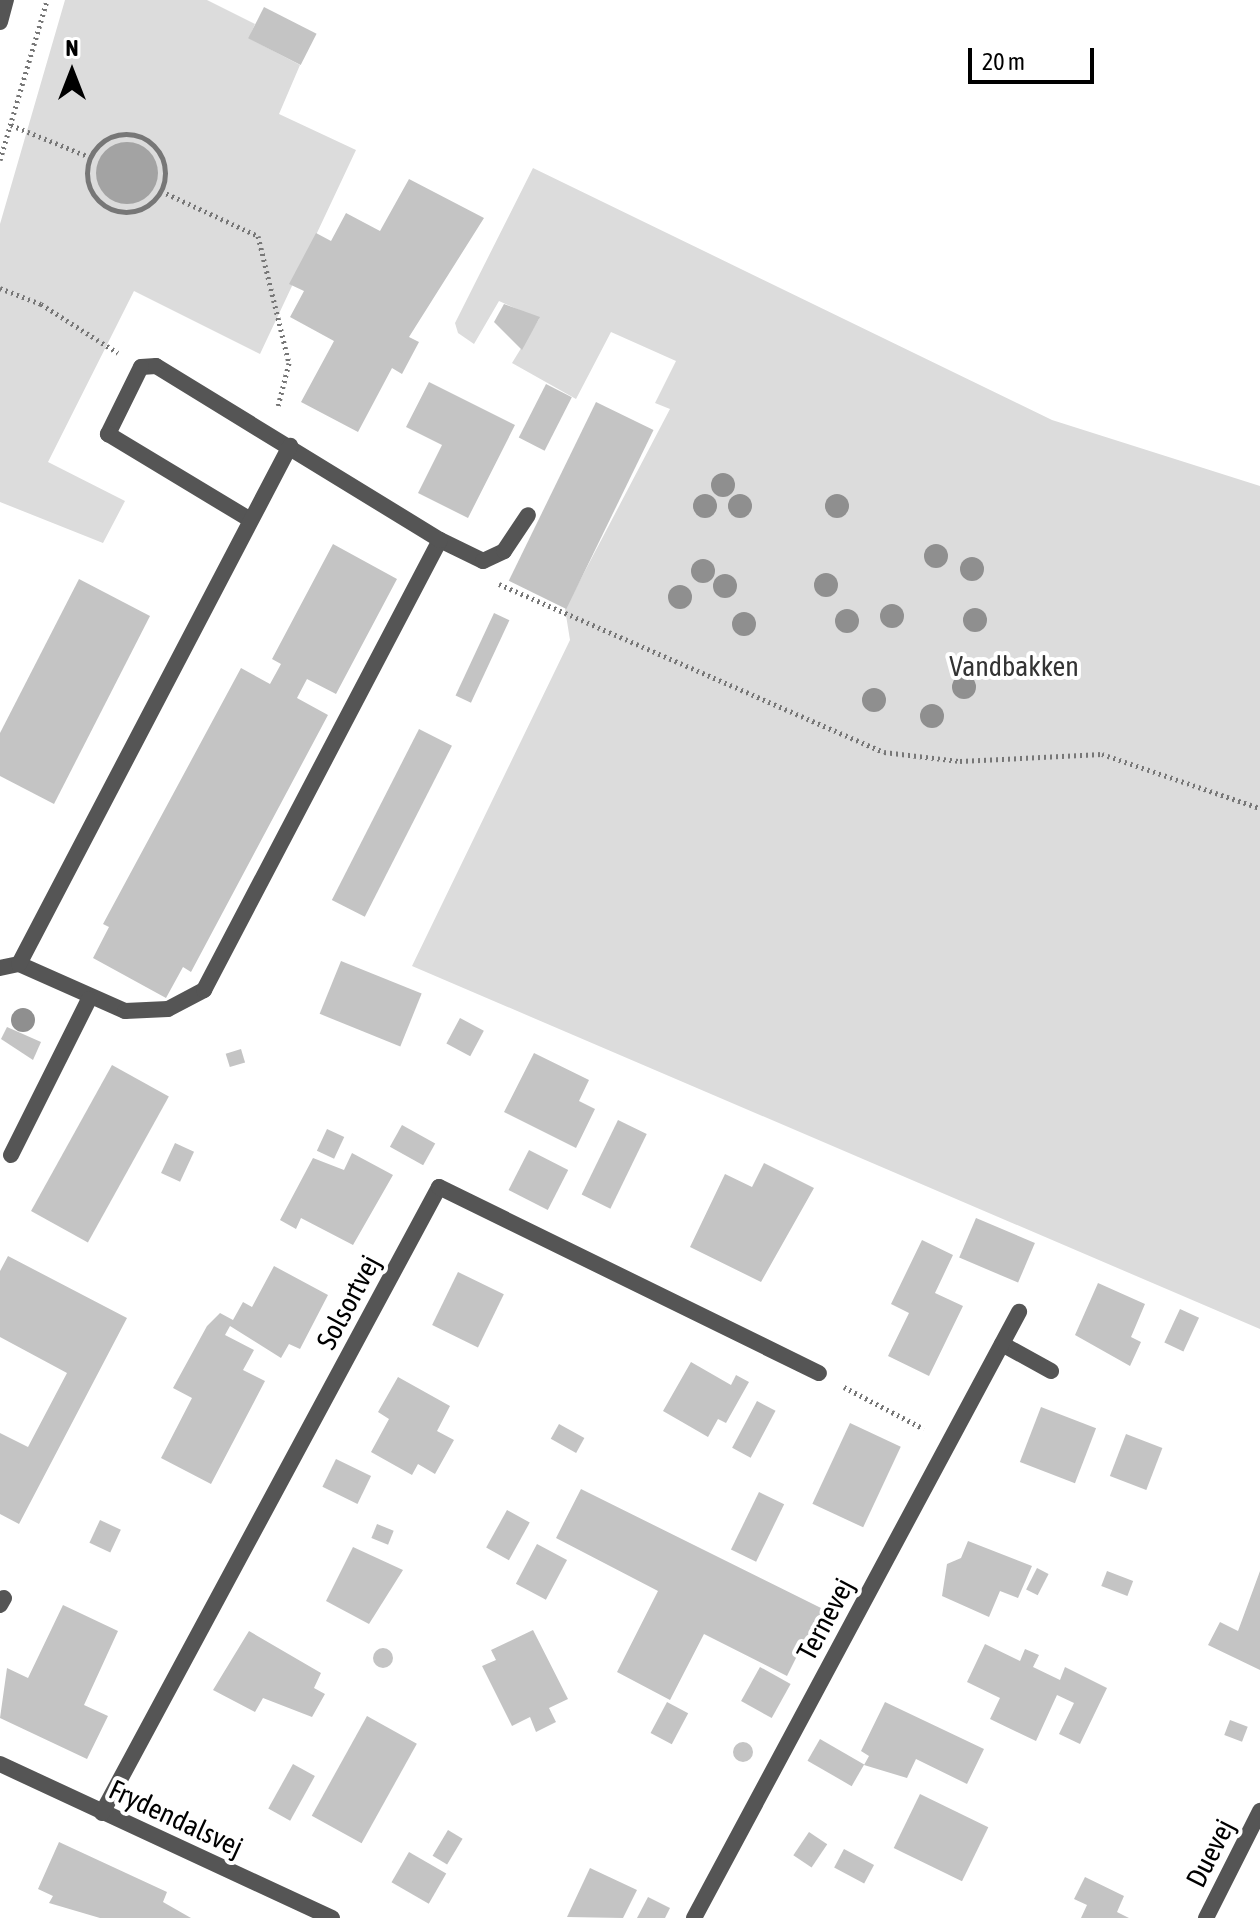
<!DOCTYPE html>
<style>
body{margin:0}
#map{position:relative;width:1260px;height:1918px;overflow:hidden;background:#fff;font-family:"Asap Condensed",sans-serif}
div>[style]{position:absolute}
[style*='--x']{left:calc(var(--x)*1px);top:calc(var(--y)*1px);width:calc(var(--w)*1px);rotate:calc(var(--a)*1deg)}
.green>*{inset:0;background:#dcdcdc}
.water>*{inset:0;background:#a3a3a3}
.round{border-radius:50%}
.building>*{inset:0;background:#c4c4c4;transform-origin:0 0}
.path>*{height:5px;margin-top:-2.5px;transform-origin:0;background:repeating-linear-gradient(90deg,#777 0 2px,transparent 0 6px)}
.path>.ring{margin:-2.5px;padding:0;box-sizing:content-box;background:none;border:5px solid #777;border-radius:50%}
.service>*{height:16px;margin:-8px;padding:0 8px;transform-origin:8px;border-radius:8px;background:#555}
.minor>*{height:16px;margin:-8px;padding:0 8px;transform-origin:8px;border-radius:8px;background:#555}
.tertiary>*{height:16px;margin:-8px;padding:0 8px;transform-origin:8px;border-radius:8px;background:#555}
.trees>*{width:24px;height:24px;margin:-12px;border-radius:50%;background:#8f8f8f}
span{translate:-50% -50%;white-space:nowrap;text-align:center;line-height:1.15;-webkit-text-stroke:8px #fff;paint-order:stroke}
.park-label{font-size:28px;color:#333}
.street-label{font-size:28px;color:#000}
.north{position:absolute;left:32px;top:32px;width:80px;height:80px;-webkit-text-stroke:6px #fff;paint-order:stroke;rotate:0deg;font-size:22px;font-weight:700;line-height:32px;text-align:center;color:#000}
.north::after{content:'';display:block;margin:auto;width:28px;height:36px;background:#000;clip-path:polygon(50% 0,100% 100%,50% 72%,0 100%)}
.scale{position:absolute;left:968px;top:48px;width:126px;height:36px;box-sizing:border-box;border:4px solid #000;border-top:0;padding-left:10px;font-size:24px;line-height:28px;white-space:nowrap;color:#000;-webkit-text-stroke:6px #fff;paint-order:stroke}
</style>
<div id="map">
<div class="green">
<div style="clip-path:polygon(65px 0,207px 0,255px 24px,249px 38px,300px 65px,279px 114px,356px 150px,260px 354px,134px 291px,48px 462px,125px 501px,103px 543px,0 502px,0 224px)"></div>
<div style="clip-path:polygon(533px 168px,1052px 420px,1260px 486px,1260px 1329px,412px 966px,570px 640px,565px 609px,670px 409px,655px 403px,676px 361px,611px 332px,576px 399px,512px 363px,539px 319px,499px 301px,474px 344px,458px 333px,455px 323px)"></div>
</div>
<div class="water">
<div class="round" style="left:96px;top:142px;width:62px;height:62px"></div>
</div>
<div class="building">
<div style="left:264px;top:7px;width:59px;height:35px;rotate:27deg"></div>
<div style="clip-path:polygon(409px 179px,484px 218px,409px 337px,419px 342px,402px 374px,392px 368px,358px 432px,301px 402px,334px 341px,290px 317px,304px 291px,289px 284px,316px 233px,331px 241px,346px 213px,380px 231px)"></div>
<div style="clip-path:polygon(504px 304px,540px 317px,522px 350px,494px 322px)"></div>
<div style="clip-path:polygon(429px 382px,515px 425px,468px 518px,418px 493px,442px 445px,406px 427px)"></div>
<div style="left:546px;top:384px;width:29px;height:60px;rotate:27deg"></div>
<div style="left:596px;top:402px;width:64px;height:199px;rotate:26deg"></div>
<div style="clip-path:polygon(333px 544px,397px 579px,336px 694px,307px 679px,297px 698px,328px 715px,191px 972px,183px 967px,166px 998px,93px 958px,109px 927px,103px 924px,241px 668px,270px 684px,281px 664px,272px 659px)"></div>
<div style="clip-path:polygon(79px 579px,150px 616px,54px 804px,0 776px,0 733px)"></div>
<div style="left:494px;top:613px;width:17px;height:91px;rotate:25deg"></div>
<div style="left:419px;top:729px;width:37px;height:192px;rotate:27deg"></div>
<div style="left:341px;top:961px;width:87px;height:57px;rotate:22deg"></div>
<div style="left:460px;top:1018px;width:27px;height:29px;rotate:28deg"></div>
<div style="clip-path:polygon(7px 1027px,41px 1042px,33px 1060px,1px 1039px)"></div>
<div style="left:241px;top:1049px;width:14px;height:16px;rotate:73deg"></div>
<div style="clip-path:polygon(534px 1053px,589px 1080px,579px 1101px,595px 1109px,576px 1148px,504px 1112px)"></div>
<div style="left:112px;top:1065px;width:65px;height:167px;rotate:29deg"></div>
<div style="left:618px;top:1120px;width:32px;height:83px;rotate:26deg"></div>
<div style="left:402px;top:1125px;width:38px;height:25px;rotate:29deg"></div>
<div style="left:327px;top:1129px;width:19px;height:24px;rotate:25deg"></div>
<div style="left:175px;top:1143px;width:21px;height:33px;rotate:25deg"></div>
<div style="left:529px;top:1150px;width:44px;height:45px;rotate:27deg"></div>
<div style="clip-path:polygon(352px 1153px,393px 1175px,353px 1245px,301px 1218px,296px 1229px,280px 1220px,313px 1158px,344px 1170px)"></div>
<div style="clip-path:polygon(764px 1163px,814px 1188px,761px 1282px,690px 1247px,725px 1174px,752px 1187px)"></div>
<div style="left:976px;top:1218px;width:64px;height:43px;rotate:23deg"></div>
<div style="clip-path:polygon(922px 1240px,953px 1255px,935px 1293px,963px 1306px,929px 1376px,888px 1356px,909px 1313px,891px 1304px)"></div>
<div style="clip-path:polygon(8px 1256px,127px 1318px,19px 1524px,0 1514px,0 1433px,28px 1447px,67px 1373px,0 1337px,0 1271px)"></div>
<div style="clip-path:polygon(274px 1266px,328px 1295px,300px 1349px,289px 1344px,281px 1358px,230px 1326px,225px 1335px,254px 1350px,243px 1370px,265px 1381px,211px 1484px,161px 1458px,192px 1398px,173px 1388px,207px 1326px,220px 1313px,233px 1320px,243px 1302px,252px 1307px)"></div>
<div style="left:458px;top:1272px;width:51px;height:59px;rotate:26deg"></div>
<div style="clip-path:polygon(1098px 1283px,1145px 1304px,1131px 1337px,1141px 1342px,1130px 1366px,1075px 1335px)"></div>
<div style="left:1180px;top:1309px;width:21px;height:37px;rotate:25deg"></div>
<div style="clip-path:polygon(691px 1362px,731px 1385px,736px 1375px,749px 1382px,726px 1423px,718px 1419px,708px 1437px,663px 1411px)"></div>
<div style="clip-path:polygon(398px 1377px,450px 1406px,437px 1431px,454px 1440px,435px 1474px,418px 1464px,412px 1475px,371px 1452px,389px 1419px,378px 1412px)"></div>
<div style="left:757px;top:1401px;width:21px;height:53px;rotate:28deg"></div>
<div style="left:1041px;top:1407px;width:59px;height:59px;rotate:21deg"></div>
<div style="left:850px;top:1423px;width:56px;height:89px;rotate:25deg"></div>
<div style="left:559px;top:1424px;width:29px;height:17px;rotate:29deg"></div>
<div style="left:1126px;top:1434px;width:39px;height:45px;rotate:21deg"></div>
<div style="left:336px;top:1459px;width:39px;height:31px;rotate:26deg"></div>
<div style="clip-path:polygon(581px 1489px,821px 1608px,830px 1617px,809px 1658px,799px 1652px,787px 1676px,704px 1634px,670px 1700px,617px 1672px,658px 1591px,556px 1538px)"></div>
<div style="left:759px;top:1492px;width:28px;height:64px;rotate:26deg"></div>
<div style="left:507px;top:1510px;width:26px;height:43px;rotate:29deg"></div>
<div style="left:100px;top:1520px;width:23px;height:25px;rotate:25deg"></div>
<div style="left:377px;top:1524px;width:18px;height:15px;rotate:22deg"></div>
<div style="clip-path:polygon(968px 1541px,1032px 1566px,1018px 1598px,1000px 1591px,989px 1617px,942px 1596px,947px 1564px,961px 1558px)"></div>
<div style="left:537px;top:1544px;width:34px;height:45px;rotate:28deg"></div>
<div style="clip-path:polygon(353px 1547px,403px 1570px,369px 1624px,326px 1601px)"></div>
<div style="left:1037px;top:1568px;width:13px;height:24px;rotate:27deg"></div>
<div style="left:1107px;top:1571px;width:28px;height:16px;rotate:21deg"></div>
<div style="clip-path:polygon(1260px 1571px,1260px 1670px,1208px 1645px,1220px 1622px,1238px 1631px)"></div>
<div style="clip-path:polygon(63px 1605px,118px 1631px,84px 1705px,108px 1716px,87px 1759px,0 1718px,7px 1668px,28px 1678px)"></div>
<div style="clip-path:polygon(533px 1630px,568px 1699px,549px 1708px,556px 1722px,536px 1732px,530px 1717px,512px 1726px,482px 1666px,496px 1660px,491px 1650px)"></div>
<div style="clip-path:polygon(249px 1631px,321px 1673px,314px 1688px,325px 1694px,312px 1717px,263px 1698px,255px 1712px,213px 1690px)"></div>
<div style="clip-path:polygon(985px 1644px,1020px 1661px,1025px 1649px,1039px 1655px,1033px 1667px,1060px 1680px,1065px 1667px,1107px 1688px,1080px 1744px,1059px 1734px,1074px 1703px,1057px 1695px,1036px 1741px,990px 1719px,1000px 1698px,967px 1682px)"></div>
<div class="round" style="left:373px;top:1648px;width:20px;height:20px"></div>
<div style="left:760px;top:1667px;width:35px;height:39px;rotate:29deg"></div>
<div style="left:667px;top:1702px;width:24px;height:35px;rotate:28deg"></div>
<div style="clip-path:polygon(885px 1702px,984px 1749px,967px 1784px,916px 1759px,907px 1778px,864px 1765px,869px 1756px,861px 1751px)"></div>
<div style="left:367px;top:1716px;width:57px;height:114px;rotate:29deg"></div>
<div style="left:1230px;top:1720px;width:19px;height:16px;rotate:21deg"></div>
<div style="left:820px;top:1739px;width:51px;height:25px;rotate:30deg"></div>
<div class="round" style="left:733px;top:1742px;width:20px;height:20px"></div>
<div style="left:293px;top:1764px;width:25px;height:51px;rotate:29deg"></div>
<div style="left:920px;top:1794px;width:76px;height:60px;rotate:26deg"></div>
<div style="left:448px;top:1830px;width:17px;height:30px;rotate:31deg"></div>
<div style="left:809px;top:1832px;width:22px;height:28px;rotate:34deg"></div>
<div style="clip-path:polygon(59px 1842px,167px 1892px,163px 1902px,191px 1918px,100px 1918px,49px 1903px,53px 1896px,38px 1889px)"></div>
<div style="left:844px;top:1849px;width:34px;height:21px;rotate:28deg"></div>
<div style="left:409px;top:1852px;width:43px;height:35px;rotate:30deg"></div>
<div style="clip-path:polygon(590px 1868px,637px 1890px,623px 1918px,567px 1917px)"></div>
<div style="clip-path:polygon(1085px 1877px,1124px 1896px,1117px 1912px,1129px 1918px,1081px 1918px,1087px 1905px,1074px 1899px)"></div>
<div style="clip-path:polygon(648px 1897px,670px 1908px,665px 1918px,637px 1918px)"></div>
</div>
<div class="path">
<div style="--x:11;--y:125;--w:85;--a:22.1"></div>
<div class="ring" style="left:87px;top:134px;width:73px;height:73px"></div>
<div style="--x:0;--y:160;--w:167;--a:-73.6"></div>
<div style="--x:161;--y:191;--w:107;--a:24.9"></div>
<div style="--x:258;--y:236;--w:131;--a:76.3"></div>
<div style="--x:289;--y:363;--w:44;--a:104.3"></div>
<div style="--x:0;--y:288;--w:44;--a:21.3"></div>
<div style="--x:41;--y:304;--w:91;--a:32.5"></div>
<div style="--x:499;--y:584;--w:420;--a:23.6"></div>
<div style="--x:884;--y:752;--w:77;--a:6.8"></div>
<div style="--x:960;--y:761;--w:142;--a:-2.8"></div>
<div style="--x:1102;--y:754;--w:167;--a:18.9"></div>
<div style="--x:844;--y:1387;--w:90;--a:27.7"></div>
</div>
<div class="service">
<div style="--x:440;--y:540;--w:48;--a:26"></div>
<div style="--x:483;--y:561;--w:23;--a:-25"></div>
<div style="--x:504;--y:551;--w:43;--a:-56.3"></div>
<div style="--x:19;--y:964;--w:116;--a:23.9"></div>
<div style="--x:125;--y:1011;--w:43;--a:-2.7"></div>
<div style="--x:168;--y:1009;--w:41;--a:-27.8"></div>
<div style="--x:204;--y:990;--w:508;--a:-62.33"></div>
<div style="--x:440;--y:540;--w:333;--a:-148.5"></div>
<div style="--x:156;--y:366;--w:15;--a:176"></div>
<div style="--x:141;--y:367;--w:75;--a:116.2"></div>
<div style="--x:108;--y:434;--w:165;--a:31.1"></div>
<div style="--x:0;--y:968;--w:19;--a:-12"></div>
<div style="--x:19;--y:964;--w:585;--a:-62.38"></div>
<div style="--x:11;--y:1155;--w:174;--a:-63.4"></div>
<div style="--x:0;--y:1605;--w:8;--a:-60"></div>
</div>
<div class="minor">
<div style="--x:1002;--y:1344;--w:56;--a:28.9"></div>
<div style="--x:0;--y:1764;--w:366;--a:24.9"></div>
<div style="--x:102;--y:1813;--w:711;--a:-61.7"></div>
<div style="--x:439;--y:1187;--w:423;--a:26.1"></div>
<div style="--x:694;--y:1918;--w:688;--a:-61.8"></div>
<div style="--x:1206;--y:1918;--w:120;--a:-63.2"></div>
</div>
<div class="tertiary">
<div style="--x:0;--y:22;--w:23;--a:-75"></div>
</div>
<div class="trees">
<div style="left:723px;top:485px"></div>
<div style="left:705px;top:506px"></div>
<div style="left:740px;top:506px"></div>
<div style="left:837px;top:506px"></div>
<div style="left:936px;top:556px"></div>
<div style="left:972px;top:569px"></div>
<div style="left:703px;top:571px"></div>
<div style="left:826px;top:585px"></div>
<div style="left:725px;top:586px"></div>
<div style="left:680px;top:597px"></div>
<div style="left:892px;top:616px"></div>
<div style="left:975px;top:620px"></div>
<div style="left:847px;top:621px"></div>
<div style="left:744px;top:624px"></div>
<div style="left:964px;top:687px"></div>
<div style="left:874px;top:700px"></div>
<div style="left:932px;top:716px"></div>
<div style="left:23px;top:1020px"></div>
</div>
<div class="park-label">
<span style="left:1014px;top:666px">Vandbakken</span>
</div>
<div class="street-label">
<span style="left:348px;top:1302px;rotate:-62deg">Solsortvej</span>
<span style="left:825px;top:1619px;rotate:-62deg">Ternevej</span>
<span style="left:176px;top:1818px;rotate:25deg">Frydendalsvej</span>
<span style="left:1210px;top:1853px;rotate:-63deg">Duevej</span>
</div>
<div class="north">N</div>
<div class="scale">20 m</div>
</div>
